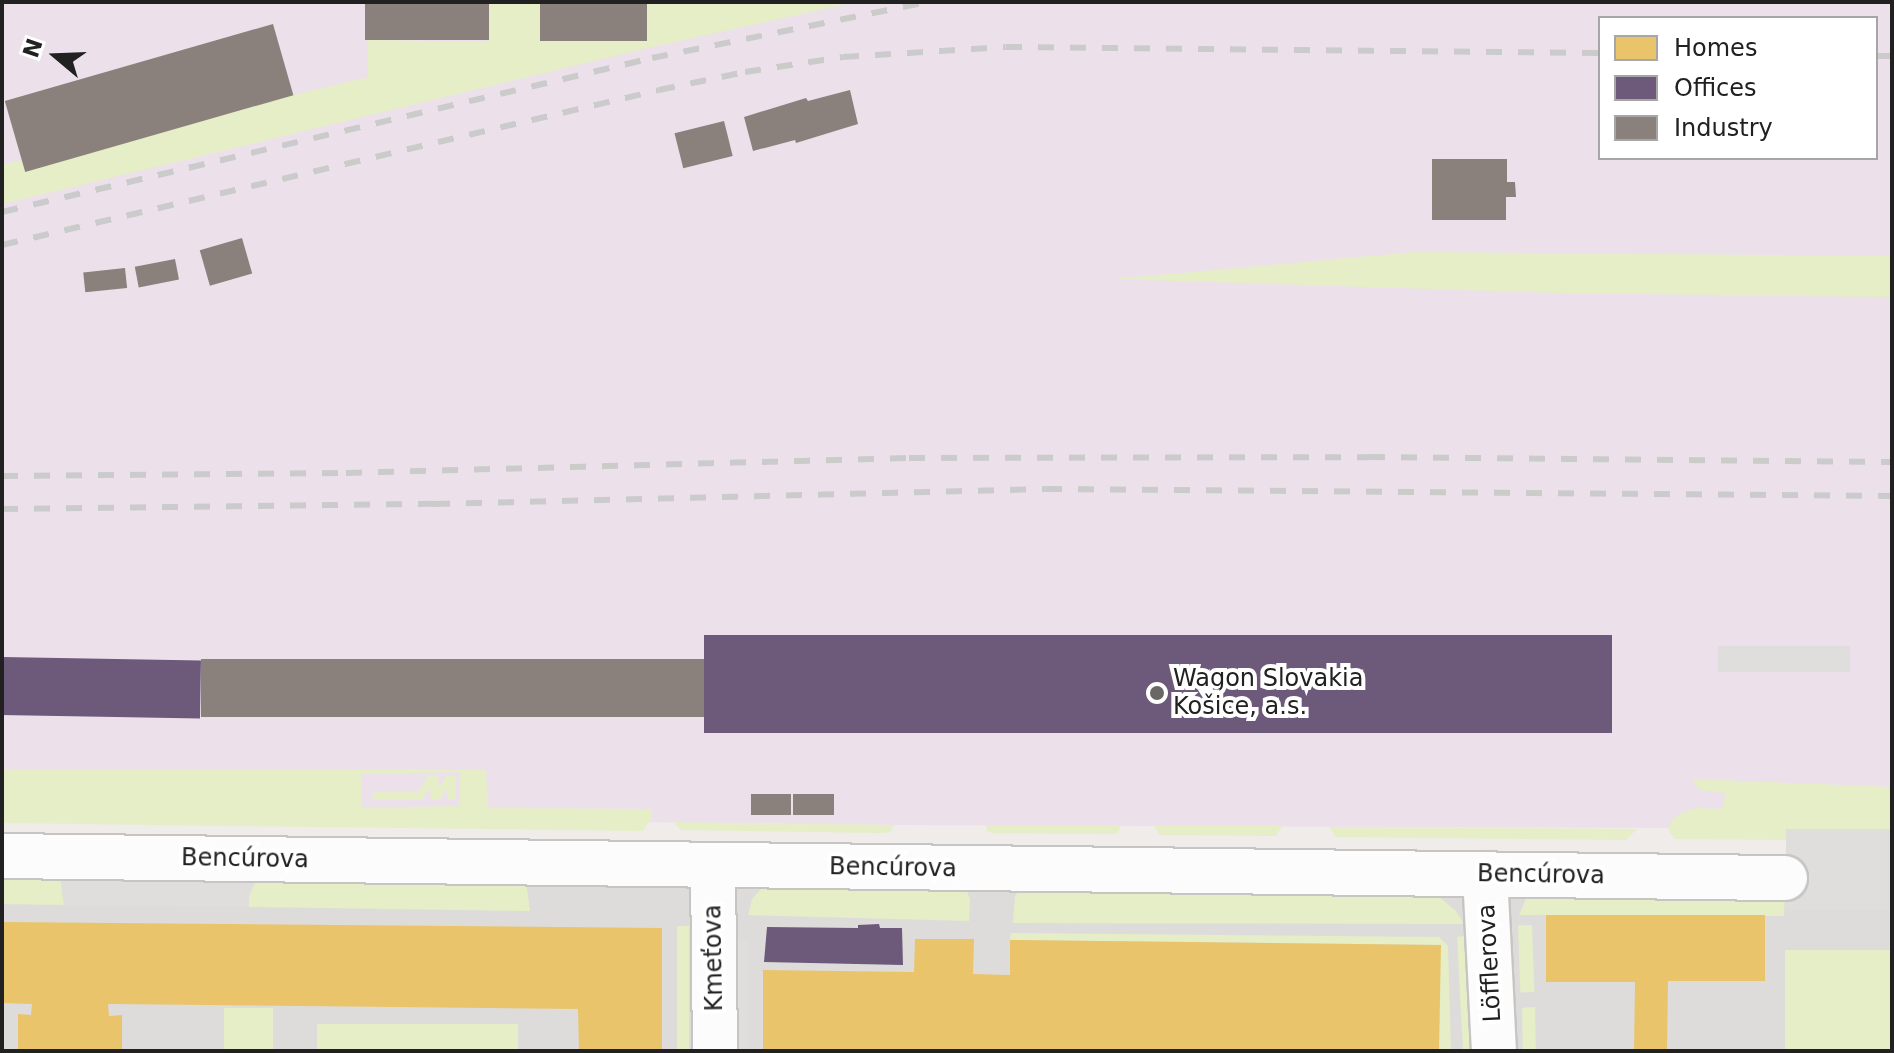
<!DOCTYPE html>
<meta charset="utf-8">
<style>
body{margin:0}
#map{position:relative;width:1894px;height:1053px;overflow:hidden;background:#efecea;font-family:"DejaVu Sans",sans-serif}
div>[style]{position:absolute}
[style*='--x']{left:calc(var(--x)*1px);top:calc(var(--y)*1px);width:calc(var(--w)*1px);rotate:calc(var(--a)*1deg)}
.residential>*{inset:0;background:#dedcdb;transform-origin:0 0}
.industrial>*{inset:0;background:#ece1eb}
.grass>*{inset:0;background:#e5eec6;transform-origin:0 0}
.parking>*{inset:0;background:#dfdedd;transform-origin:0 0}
.homes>*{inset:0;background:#e9c46a}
.offices>*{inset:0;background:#6d597a;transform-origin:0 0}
.industry>*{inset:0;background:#8a817c;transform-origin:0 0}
.roads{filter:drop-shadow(2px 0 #c6c5c4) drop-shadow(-2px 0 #c6c5c4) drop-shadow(0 2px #c6c5c4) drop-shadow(0 -2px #c6c5c4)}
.minor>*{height:44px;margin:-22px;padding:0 22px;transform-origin:22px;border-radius:22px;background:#fdfcfc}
.rail>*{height:6px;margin-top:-3px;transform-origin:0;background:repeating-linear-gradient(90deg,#cbcbcb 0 16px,transparent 0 32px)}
.dots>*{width:22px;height:22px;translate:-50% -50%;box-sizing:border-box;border:4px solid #fff;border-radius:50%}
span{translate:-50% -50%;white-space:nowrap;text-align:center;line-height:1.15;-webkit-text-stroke:8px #fff;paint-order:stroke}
.poi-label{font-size:24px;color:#212121}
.left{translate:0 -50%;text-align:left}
.street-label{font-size:24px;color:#212121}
.frame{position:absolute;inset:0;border:4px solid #212121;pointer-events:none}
.legend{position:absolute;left:1598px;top:16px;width:280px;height:144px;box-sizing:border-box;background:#fff;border:2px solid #a6a6a6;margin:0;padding:10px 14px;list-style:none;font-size:24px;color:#212121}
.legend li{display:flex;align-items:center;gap:16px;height:40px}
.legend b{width:40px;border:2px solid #a6a6a6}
.north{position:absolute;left:16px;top:16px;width:80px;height:80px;-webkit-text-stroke:6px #fff;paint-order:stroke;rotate:289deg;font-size:22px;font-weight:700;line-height:32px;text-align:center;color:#212121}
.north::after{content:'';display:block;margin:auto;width:28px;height:36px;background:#212121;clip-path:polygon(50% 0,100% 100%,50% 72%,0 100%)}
</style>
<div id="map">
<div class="residential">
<div style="left:2px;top:856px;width:1890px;height:195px;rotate:1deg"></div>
</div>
<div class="industrial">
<div style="clip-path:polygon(evenodd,2px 2px,1892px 2px,1892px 829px,894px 825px,2px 815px,2px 2px,1600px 18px,1876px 18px,1876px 158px,1600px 158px,1600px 18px)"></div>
</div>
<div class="grass">
<div style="clip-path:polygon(361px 2px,540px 2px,542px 41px,647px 37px,647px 2px,856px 2px,648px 48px,2px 204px,2px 165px,368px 77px,368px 40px,487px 42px,488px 5px)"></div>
<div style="clip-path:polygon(1414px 252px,1892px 256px,1892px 297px,1557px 293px,1115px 279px)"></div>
<div style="clip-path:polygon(evenodd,2px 769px,486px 770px,488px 808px,652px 809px,651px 819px,643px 831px,2px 823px,2px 769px,459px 772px,460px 806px,362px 808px,361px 774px,459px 772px)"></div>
<div style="clip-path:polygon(428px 776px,438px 776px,439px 788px,446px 776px,456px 776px,456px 799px,448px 800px,447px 789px,440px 799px,431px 800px,430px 787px,422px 800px,371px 800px,375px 792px,419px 791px)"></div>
<div style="clip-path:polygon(1692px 779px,1892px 787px,1892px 829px,1786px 829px,1786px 840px,1675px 839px,1668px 829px,1672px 820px,1681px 813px,1696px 808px,1722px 809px,1726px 793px,1699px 790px)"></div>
<div style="clip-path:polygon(673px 822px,894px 825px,890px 832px,882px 833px,681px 830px)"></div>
<div style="clip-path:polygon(986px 825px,1121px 825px,1118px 833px,1111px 834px,994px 833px,987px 831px)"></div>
<div style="clip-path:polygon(1154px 826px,1282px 826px,1276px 836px,1160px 835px)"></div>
<div style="clip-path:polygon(1329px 827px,1637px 829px,1626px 840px,1336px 837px)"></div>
<div style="clip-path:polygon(2px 869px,60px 875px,64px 905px,2px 904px)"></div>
<div style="clip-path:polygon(256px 880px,526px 881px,530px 911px,249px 907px,249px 896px)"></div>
<div style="clip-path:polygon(1027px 881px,1432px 891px,1456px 911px,1464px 924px,1013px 923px,1015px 896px)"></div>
<div style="clip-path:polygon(767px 882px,966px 889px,970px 899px,969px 921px,748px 915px,752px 899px)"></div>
<div style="clip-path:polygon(1785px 889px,1784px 916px,1519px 915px,1528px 894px)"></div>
<div style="left:1532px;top:925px;width:67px;height:14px;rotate:88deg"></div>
<div style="left:677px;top:926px;width:12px;height:125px"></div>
<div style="clip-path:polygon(1011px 933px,1439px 937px,1448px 946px,1451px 1051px,1439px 1051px,1440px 945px,1010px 940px)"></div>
<div style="left:1469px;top:936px;width:115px;height:12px;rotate:87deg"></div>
<div style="left:1785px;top:950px;width:107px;height:101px"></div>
<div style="left:1535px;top:1007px;width:44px;height:13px;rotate:89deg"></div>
<div style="left:224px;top:1008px;width:49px;height:43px"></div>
<div style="left:317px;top:1024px;width:201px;height:28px"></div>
</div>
<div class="parking">
<div style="left:1718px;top:646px;width:132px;height:26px"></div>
<div style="left:1786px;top:829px;width:106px;height:80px"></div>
<div style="clip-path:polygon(60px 875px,256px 880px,249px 896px,249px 907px,64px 905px)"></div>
<div style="left:723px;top:941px;width:25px;height:110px"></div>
</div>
<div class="homes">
<div style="clip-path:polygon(1546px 915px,1765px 915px,1765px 981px,1668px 981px,1667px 1051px,1634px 1051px,1635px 982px,1546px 982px)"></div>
<div style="clip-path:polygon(2px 922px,662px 928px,662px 1051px,579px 1051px,578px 1009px,108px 1004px,109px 1016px,122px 1015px,122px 1051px,18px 1051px,18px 1014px,31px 1015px,32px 1004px,2px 1003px)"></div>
<div style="clip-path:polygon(915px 939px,974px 939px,973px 974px,1010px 975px,1010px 940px,1441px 945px,1439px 1051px,763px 1051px,763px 970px,914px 972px)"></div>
</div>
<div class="offices">
<div style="left:704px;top:635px;width:908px;height:98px"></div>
<div style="left:2px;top:657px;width:199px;height:58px;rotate:1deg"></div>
<div style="clip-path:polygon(879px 924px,880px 928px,902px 928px,903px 965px,764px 962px,767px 927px,858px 928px,858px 925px)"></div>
</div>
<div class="industry">
<div style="left:540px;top:2px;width:107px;height:39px"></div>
<div style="left:365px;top:4px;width:124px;height:36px"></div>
<div style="left:273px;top:24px;width:74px;height:279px;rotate:74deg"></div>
<div style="clip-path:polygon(850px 90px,858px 124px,796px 143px,795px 140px,753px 151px,744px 117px,806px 98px,808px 101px)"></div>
<div style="left:724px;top:121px;width:36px;height:51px;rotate:76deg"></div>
<div style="clip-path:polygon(1432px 159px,1507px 159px,1507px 182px,1515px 182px,1516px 197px,1506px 197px,1506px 220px,1432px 220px)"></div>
<div style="left:242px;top:238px;width:37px;height:44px;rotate:74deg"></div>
<div style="left:175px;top:259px;width:21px;height:41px;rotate:79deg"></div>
<div style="left:125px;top:268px;width:20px;height:42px;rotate:84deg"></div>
<div style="left:201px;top:659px;width:503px;height:58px"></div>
<div style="left:751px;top:794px;width:40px;height:21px"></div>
<div style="left:793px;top:794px;width:41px;height:21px"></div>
</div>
<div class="roads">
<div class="minor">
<div style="--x:2;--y:856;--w:1783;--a:0.71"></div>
<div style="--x:713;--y:866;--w:185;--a:89.4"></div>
<div style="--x:1485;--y:874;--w:177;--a:87.1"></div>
</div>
</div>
<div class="rail">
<div style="--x:1876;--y:56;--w:16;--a:0"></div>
<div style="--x:2;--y:212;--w:668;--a:-13.33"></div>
<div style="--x:652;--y:58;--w:281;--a:-11.5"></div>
<div style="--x:2;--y:245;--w:675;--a:-13.27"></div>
<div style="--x:659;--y:90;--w:88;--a:-11.8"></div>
<div style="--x:745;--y:72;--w:99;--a:-8.7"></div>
<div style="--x:843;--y:57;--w:163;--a:-3.5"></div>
<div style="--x:1006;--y:47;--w:594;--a:0.58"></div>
<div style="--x:2;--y:476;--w:344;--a:-0.5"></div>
<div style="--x:346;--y:473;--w:563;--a:-1.53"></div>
<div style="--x:909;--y:458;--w:460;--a:-0.1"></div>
<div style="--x:1369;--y:457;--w:523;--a:0.55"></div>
<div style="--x:2;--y:509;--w:432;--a:-0.7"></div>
<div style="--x:434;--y:504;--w:612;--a:-1.4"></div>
<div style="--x:1046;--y:489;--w:846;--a:0.47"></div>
</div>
<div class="dots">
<div style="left:1157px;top:693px;background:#696867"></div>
</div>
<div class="poi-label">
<span class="left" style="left:1173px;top:693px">Wagon Slovakia<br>Košice, a.s.</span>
</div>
<div class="street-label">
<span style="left:245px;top:859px;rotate:1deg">Bencúrova</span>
<span style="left:893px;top:868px;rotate:1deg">Bencúrova</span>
<span style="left:1541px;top:875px;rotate:1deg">Bencúrova</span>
<span style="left:714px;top:958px;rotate:-91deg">Kmeťova</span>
<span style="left:1490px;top:963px;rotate:-93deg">Löfflerova</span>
</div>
<div class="frame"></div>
<ul class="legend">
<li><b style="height:22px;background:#e9c46a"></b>Homes</li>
<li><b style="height:22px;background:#6d597a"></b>Offices</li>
<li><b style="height:22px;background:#8a817c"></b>Industry</li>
</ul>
<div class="north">N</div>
</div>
